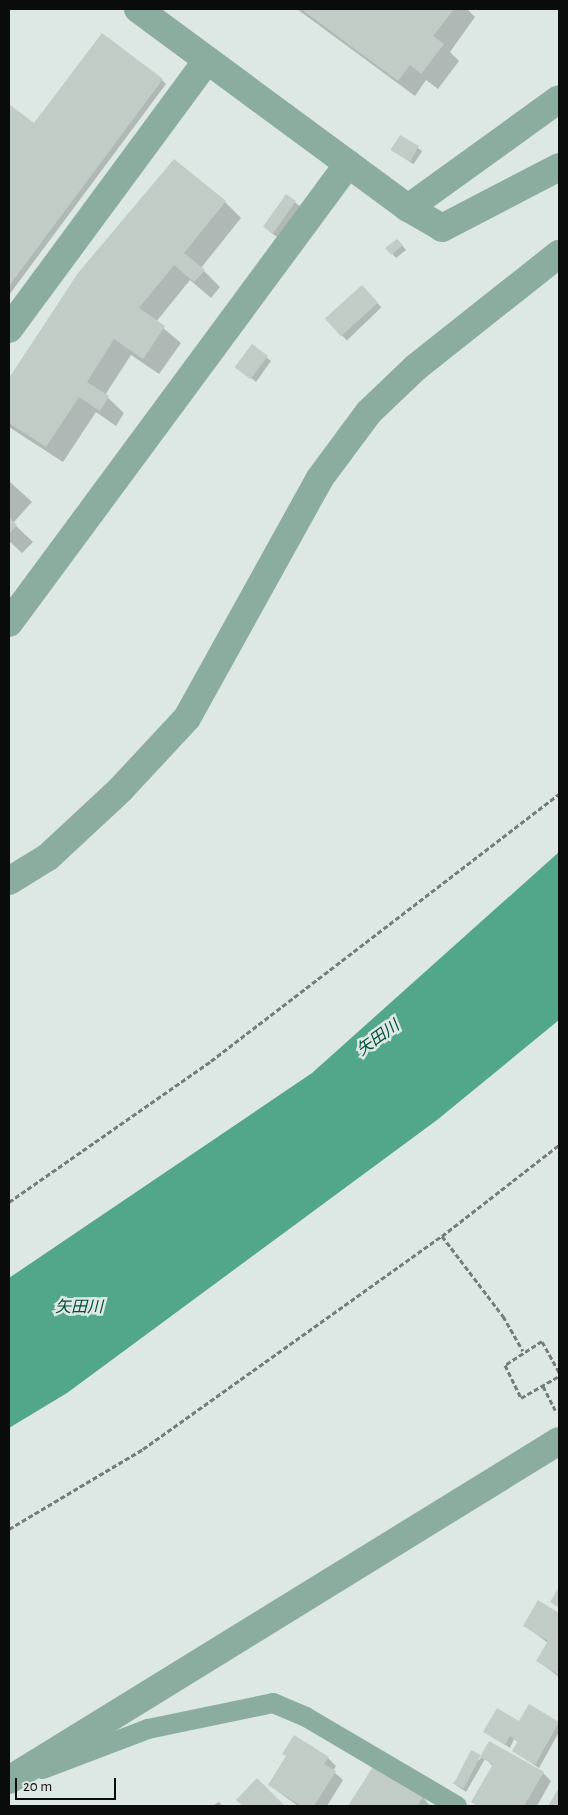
<!DOCTYPE html>
<meta charset="utf-8">
<style>
body{margin:0}
#map{position:relative;width:568px;height:1815px;overflow:hidden;background:#dde7e3;font-family:"Alegreya Sans","Noto Sans JP",sans-serif}
div>[style]{position:absolute}
[style*='--x']{left:calc(var(--x)*1px);top:calc(var(--y)*1px);width:calc(var(--w)*1px);rotate:calc(var(--a)*1deg)}
.water>*{inset:0;background:#52a78a}
.shadow>*{inset:0;background:#0003;transform-origin:0 0}
.building>*{inset:0;background:#c2ccc7;transform-origin:0 0}
.path>*{height:3px;margin-top:-1.5px;transform-origin:0;background:repeating-linear-gradient(90deg,#757c79 0 5px,transparent 0 7.5px)}
.service>*{height:20px;margin:-10px;padding:0 10px;transform-origin:10px;border-radius:10px;background:#8bad9f}
.minor>*{height:28px;margin:-14px;padding:0 14px;transform-origin:14px;border-radius:14px;background:#8bad9f}
.tertiary>*{height:28px;margin:-14px;padding:0 14px;transform-origin:14px;border-radius:14px;background:#8bad9f}
span{translate:-50% -50%;white-space:nowrap;text-align:center;line-height:1.15;-webkit-text-stroke:5px #dde7e3;paint-order:stroke}
.water-label{font-size:16px;color:#004c39;font-style:italic}
.frame{position:absolute;inset:0;border:10px solid #090c0b;pointer-events:none}
.scale{position:absolute;left:15px;top:1778px;width:101px;height:22px;box-sizing:border-box;border:2px solid #090c0b;border-top:0;padding-left:6px;font-size:15px;line-height:18px;white-space:nowrap;color:#090c0b;-webkit-text-stroke:4px #dde7e3;paint-order:stroke}
</style>
<div id="map">
<div class="water">
<div style="clip-path:polygon(559px 852px,559px 1020px,437px 1120px,67px 1393px,9px 1428px,9px 1278px,312px 1073px)"></div>
</div>
<div class="shadow">
<div style="clip-path:polygon(297px 9px,467px 9px,475px 17px,450px 52px,459px 61px,438px 89px,426px 80px,415px 96px)"></div>
<div style="clip-path:polygon(162px 80px,166px 84px,9px 295px,9px 106px,35px 125px)"></div>
<div style="left:400px;top:136px;width:27px;height:16px;rotate:34deg"></div>
<div style="clip-path:polygon(286px 196px,300px 206px,277px 237px,269px 231px)"></div>
<div style="clip-path:polygon(225px 202px,241px 218px,201px 268px,220px 287px,211px 298px,190px 280px,156px 322px,181px 343px,159px 374px,131px 355px,105px 395px,124px 413px,116px 426px,96px 412px,63px 462px,9px 427px,9px 380px,79px 273px)"></div>
<div style="clip-path:polygon(401px 244px,406px 250px,396px 258px,387px 248px)"></div>
<div style="left:362px;top:287px;width:28px;height:48px;rotate:46deg"></div>
<div style="clip-path:polygon(252px 346px,271px 361px,256px 382px,241px 370px)"></div>
<div style="clip-path:polygon(9px 481px,32px 502px,13px 523px,33px 542px,22px 553px,9px 541px)"></div>
<div style="clip-path:polygon(539px 1602px,559px 1614px,559px 1677px,538px 1661px,548px 1643px,524px 1625px)"></div>
<div style="clip-path:polygon(520px 1723px,559px 1724px,559px 1732px,539px 1768px,513px 1751px,518px 1742px,514px 1739px,510px 1748px,485px 1732px)"></div>
<div style="clip-path:polygon(490px 1743px,543px 1773px,551px 1781px,537px 1806px,477px 1806px,472px 1802px,493px 1766px,485px 1759px,466px 1792px,453px 1783px,481px 1758px)"></div>
<div style="clip-path:polygon(328px 1758px,336px 1766px,333px 1771px,343px 1780px,327px 1806px,298px 1806px,269px 1785px)"></div>
<div style="clip-path:polygon(374px 1767px,423px 1797px,430px 1806px,349px 1806px)"></div>
<div style="clip-path:polygon(219px 1802px,223px 1806px,212px 1806px)"></div>
</div>
<div class="building">
<div style="clip-path:polygon(301px 9px,454px 9px,433px 36px,444px 44px,421px 74px,410px 65px,398px 81px)"></div>
<div style="clip-path:polygon(102px 33px,163px 79px,9px 286px,9px 104px,34px 123px)"></div>
<div style="left:400px;top:135px;width:22px;height:18px;rotate:30deg"></div>
<div style="clip-path:polygon(174px 159px,226px 201px,184px 253px,205px 270px,194px 282px,174px 265px,139px 308px,165px 326px,143px 359px,114px 339px,87px 382px,109px 396px,100px 411px,79px 397px,46px 447px,9px 423px,9px 378px,78px 273px)"></div>
<div style="left:286px;top:194px;width:12px;height:40px;rotate:35deg"></div>
<div style="clip-path:polygon(397px 239px,403px 245px,391px 255px,385px 248px)"></div>
<div style="left:362px;top:285px;width:24px;height:50px;rotate:48deg"></div>
<div style="left:252px;top:344px;width:20px;height:29px;rotate:37deg"></div>
<div style="clip-path:polygon(9px 517px,17px 525px,9px 534px)"></div>
<div style="clip-path:polygon(559px 1587px,559px 1608px,550px 1602px)"></div>
<div style="clip-path:polygon(538px 1600px,559px 1613px,559px 1675px,536px 1661px,548px 1641px,523px 1626px)"></div>
<div style="clip-path:polygon(529px 1704px,559px 1722px,535px 1765px,512px 1751px,518px 1741px,510px 1736px,505px 1745px,483px 1732px,497px 1708px,519px 1721px)"></div>
<div style="clip-path:polygon(294px 1735px,329px 1757px,324px 1764px,336px 1771px,314px 1806px,301px 1806px,268px 1785px,286px 1756px,282px 1754px)"></div>
<div style="clip-path:polygon(489px 1741px,544px 1772px,524px 1806px,478px 1806px,471px 1802px,493px 1764px,480px 1757px)"></div>
<div style="left:471px;top:1750px;width:11px;height:38px;rotate:27deg"></div>
<div style="clip-path:polygon(374px 1765px,424px 1796px,417px 1806px,348px 1806px)"></div>
<div style="clip-path:polygon(257px 1778px,284px 1805px,283px 1806px,243px 1806px,236px 1800px)"></div>
<div style="clip-path:polygon(559px 1788px,559px 1806px,548px 1806px)"></div>
</div>
<div class="path">
<div style="--x:9;--y:1202;--w:246;--a:-34.9"></div>
<div style="--x:211;--y:1061;--w:439;--a:-37.5"></div>
<div style="--x:442;--y:1236;--w:101;--a:52.7"></div>
<div style="--x:503;--y:1316;--w:40;--a:60.3"></div>
<div style="--x:559;--y:1372;--w:35;--a:-119"></div>
<div style="--x:542;--y:1341;--w:44;--a:147"></div>
<div style="--x:505;--y:1365;--w:37;--a:64"></div>
<div style="--x:521;--y:1398;--w:44;--a:-30.1"></div>
<div style="--x:543;--y:1386;--w:27;--a:63"></div>
<div style="--x:9;--y:1529;--w:156;--a:-30.8"></div>
<div style="--x:143;--y:1449;--w:367;--a:-35.5"></div>
<div style="--x:442;--y:1236;--w:148;--a:-37.9"></div>
</div>
<div class="service">
<div style="--x:43;--y:1769;--w:112;--a:-20.9"></div>
<div style="--x:148;--y:1729;--w:128;--a:-11.7"></div>
<div style="--x:273;--y:1703;--w:36;--a:23"></div>
<div style="--x:306;--y:1717;--w:175;--a:30.5"></div>
</div>
<div class="minor">
<div style="--x:138;--y:9;--w:335;--a:36.4"></div>
<div style="--x:408;--y:208;--w:39;--a:30"></div>
<div style="--x:442;--y:228;--w:132;--a:-27.5"></div>
<div style="--x:408;--y:208;--w:186;--a:-35.8"></div>
<div style="--x:9;--y:329;--w:334;--a:-53.6"></div>
<div style="--x:9;--y:623;--w:571;--a:-53.55"></div>
<div style="--x:9;--y:1780;--w:646;--a:-31.65"></div>
</div>
<div class="tertiary">
<div style="--x:9;--y:881;--w:46;--a:-31.6"></div>
<div style="--x:48;--y:857;--w:98;--a:-42.9"></div>
<div style="--x:120;--y:790;--w:98;--a:-47.1"></div>
<div style="--x:187;--y:718;--w:274;--a:-61"></div>
<div style="--x:320;--y:478;--w:82;--a:-53.4"></div>
<div style="--x:369;--y:412;--w:64;--a:-43.7"></div>
<div style="--x:415;--y:368;--w:184;--a:-38.4"></div>
</div>
<div class="water-label">
<span style="left:378px;top:1038px;rotate:-36deg">矢田川</span>
<span style="left:79px;top:1307px">矢田川</span>
</div>
<div class="frame"></div>
<div class="scale">20 m</div>
</div>
